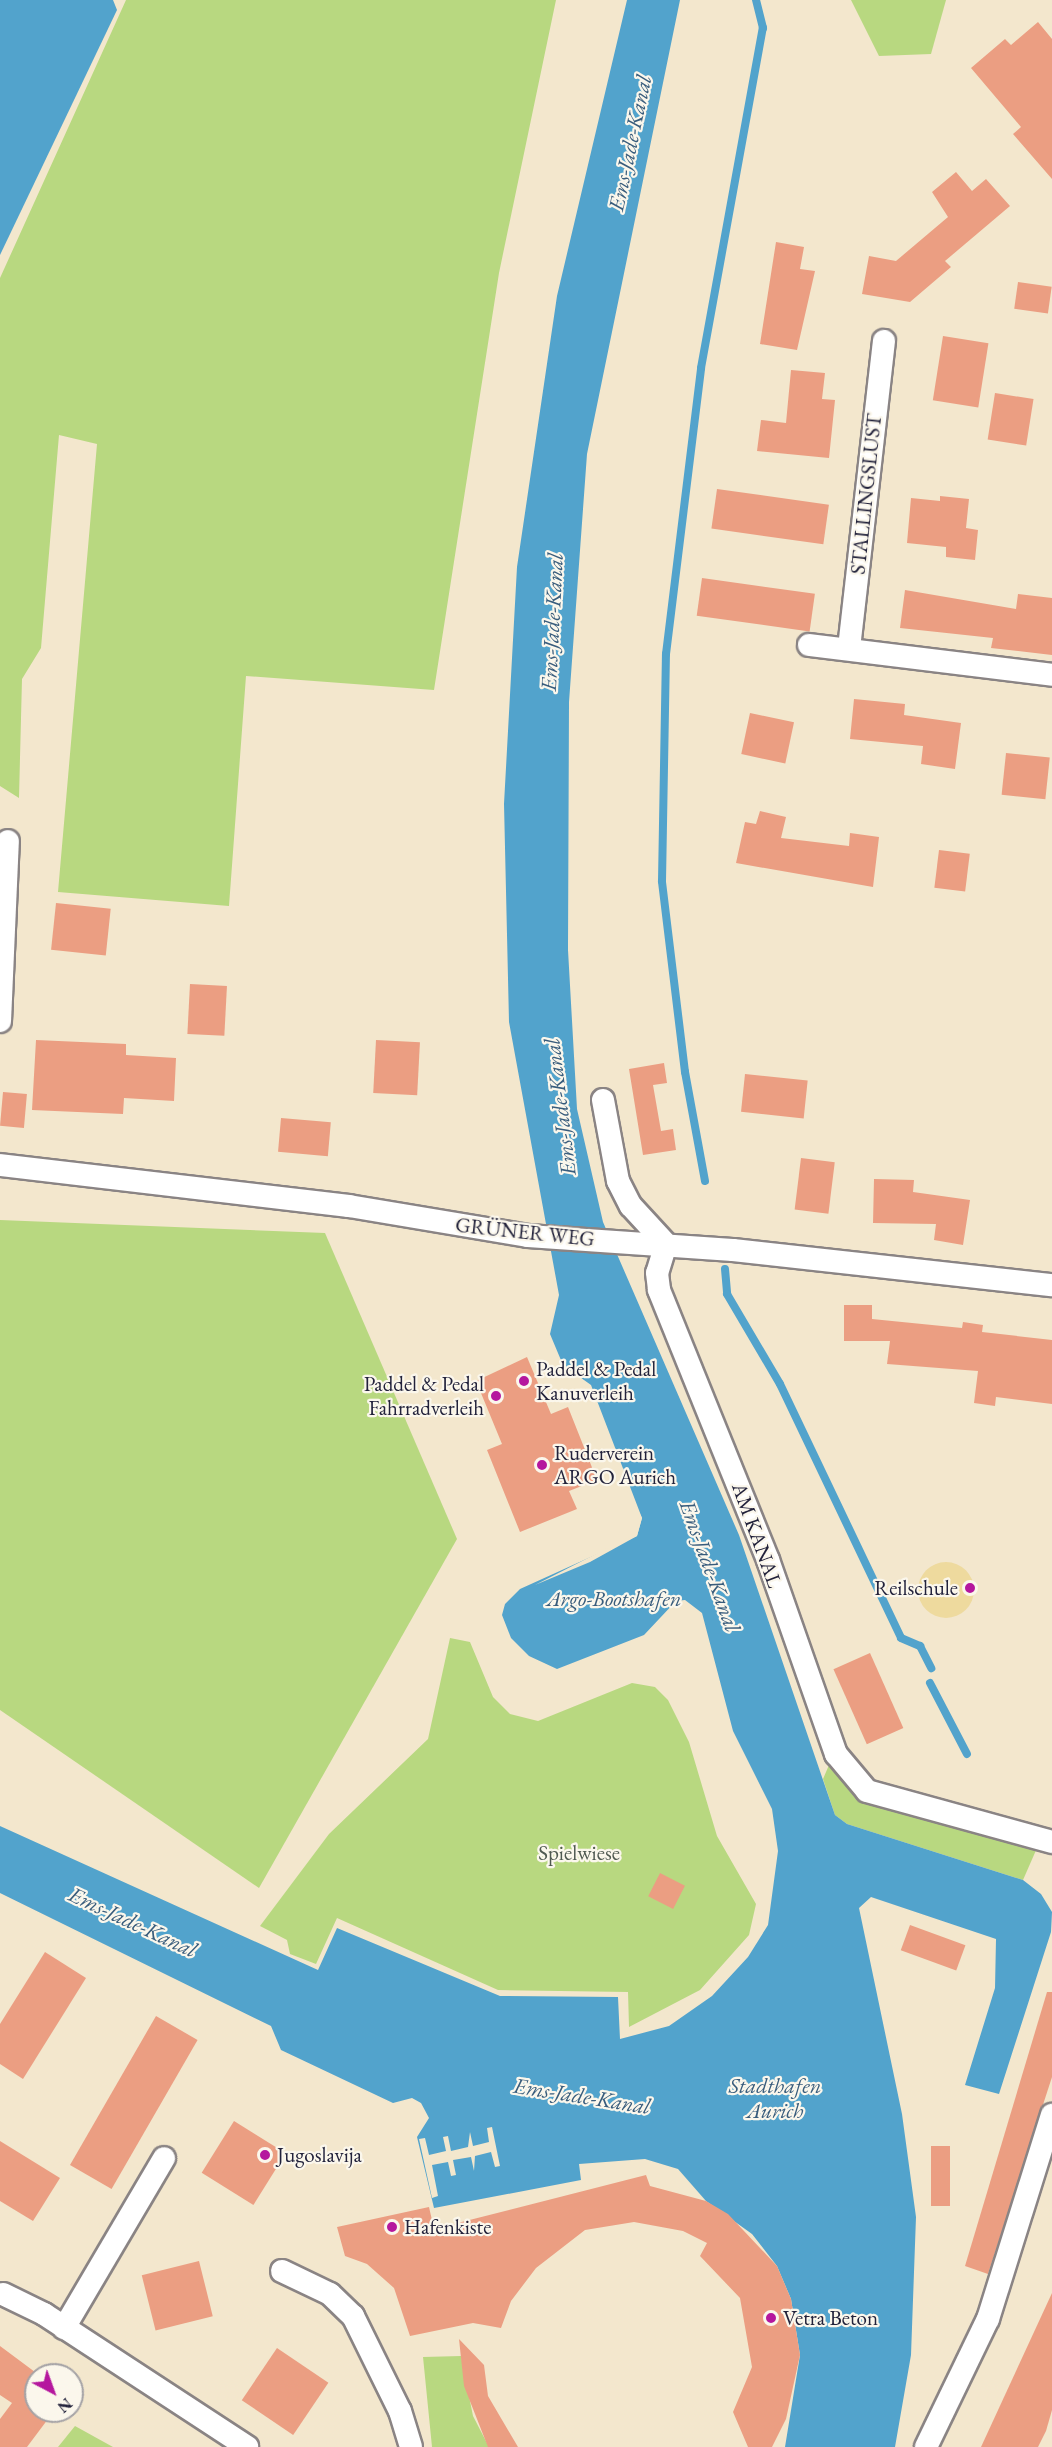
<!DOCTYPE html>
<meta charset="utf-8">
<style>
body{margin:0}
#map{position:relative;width:1052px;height:2447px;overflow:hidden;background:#f3e7cd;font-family:"EB Garamond",serif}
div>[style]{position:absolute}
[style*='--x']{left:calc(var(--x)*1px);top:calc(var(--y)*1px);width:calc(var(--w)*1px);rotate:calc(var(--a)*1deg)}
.green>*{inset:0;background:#b8d880}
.sand>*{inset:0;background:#eeda9e}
.round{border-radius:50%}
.water>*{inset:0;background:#52a3cc}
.pier>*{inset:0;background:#f3e7cd}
.stream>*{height:8px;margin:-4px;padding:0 4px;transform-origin:4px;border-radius:4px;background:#52a3cc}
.building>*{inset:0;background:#eb9e82;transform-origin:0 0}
.roads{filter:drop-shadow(2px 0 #8a8484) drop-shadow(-2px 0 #8a8484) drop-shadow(0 2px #8a8484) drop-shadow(0 -2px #8a8484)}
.street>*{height:22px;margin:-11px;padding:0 11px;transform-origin:11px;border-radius:11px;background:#fff}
.dots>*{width:16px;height:16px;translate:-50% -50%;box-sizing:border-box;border:3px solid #fbf7ec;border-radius:50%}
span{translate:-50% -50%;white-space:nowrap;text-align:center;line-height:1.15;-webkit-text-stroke:4.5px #fbf7ec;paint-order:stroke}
.street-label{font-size:21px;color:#22223b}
.poi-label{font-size:21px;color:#22223b}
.left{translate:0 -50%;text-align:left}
.right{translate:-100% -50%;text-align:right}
.park-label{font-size:21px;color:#4f5950}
.water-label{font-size:22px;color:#385c7c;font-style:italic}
.north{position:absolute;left:24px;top:2363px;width:60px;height:60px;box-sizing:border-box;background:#fbf7ec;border:2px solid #a4a2a5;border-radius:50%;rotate:139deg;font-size:16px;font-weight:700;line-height:24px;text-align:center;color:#22223b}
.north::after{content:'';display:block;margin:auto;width:21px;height:27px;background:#b5179e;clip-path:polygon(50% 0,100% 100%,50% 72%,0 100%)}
</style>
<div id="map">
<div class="green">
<div style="clip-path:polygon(126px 0,556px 0,499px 273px,434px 690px,246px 676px,229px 906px,58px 892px,97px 444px,59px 435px,41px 648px,22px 679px,19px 798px,0 786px,0 278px)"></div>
<div style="clip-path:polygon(851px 0,946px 0,931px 54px,879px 56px)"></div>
<div style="clip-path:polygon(0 1220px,325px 1233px,457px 1539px,259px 1888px,0 1710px)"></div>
<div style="clip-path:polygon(450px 1638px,470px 1642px,493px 1697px,510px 1714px,538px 1721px,632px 1683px,655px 1687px,668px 1700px,689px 1742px,717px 1836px,756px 1904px,749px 1935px,700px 1990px,629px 2027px,628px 1992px,498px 1990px,337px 1918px,316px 1964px,290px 1954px,287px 1940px,260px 1926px,329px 1834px,428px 1739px)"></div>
<div style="clip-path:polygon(832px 1758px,849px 1783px,1037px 1848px,1023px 1880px,847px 1824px,835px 1815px,823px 1779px)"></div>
<div style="clip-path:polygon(461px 2356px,473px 2416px,489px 2447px,432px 2447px,423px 2357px)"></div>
<div style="clip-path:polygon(75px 2426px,113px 2447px,58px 2447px)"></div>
</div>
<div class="sand">
<div class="round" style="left:918px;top:1562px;width:56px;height:56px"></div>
</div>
<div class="water">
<div style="clip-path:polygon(0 0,113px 0,117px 10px,0 255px)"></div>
<div style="clip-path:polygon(627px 0,680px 0,587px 454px,569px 702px,568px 950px,577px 1109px,603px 1222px,739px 1535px,835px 1815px,847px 1824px,1023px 1880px,1041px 1894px,1052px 1912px,1051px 1932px,999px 2094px,965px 2085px,995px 1988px,996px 1939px,871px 1897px,859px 1908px,902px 2114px,916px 2217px,911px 2355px,895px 2447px,785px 2447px,800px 2355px,791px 2299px,777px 2266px,752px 2234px,706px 2201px,678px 2169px,645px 2159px,579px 2164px,581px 2180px,434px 2208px,417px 2137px,429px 2118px,421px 2103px,412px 2098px,393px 2103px,281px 2050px,271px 2026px,0 1893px,0 1826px,318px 1970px,337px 1928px,500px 1996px,618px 1997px,620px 2039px,669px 2026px,712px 1996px,748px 1957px,768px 1925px,778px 1851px,772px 1809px,733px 1731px,702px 1613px,685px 1600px,676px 1601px,644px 1635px,557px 1669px,529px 1656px,511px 1638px,502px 1615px,505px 1604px,520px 1589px,637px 1536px,642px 1518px,591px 1385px,563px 1365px,550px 1334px,559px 1295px,509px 1022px,504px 804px,517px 567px,557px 296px)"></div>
</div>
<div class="pier">
<div style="clip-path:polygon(625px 1485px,642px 1518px,637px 1536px,590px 1562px,535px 1585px,635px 1534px,639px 1519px)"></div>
<div style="clip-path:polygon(492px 2127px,500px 2166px,495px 2167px,491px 2152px,475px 2156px,474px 2171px,471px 2157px,453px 2160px,456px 2175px,451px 2176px,448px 2162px,432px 2165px,438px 2196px,432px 2198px,419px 2139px,425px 2138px,429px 2155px,446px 2151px,443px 2137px,448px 2136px,451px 2151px,468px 2147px,470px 2132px,473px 2146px,489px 2142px,487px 2128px)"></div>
</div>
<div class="stream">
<div style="--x:705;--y:1181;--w:111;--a:-100.4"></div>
<div style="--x:685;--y:1072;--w:192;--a:-96.9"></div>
<div style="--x:662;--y:881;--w:227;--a:-89"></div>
<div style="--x:666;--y:654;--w:288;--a:-83"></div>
<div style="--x:701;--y:368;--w:346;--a:-79.7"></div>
<div style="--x:763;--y:28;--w:29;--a:-104"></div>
<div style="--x:725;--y:1269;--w:25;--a:85"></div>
<div style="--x:727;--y:1294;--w:104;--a:59.5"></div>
<div style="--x:780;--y:1384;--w:281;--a:64.5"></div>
<div style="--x:901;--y:1638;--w:21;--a:23"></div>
<div style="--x:920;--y:1646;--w:25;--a:63"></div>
<div style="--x:930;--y:1683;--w:80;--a:62.5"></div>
</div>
<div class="building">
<div style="clip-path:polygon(1038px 22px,1052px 39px,1052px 179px,1013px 134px,1021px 127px,971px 68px,1005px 39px,1011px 45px)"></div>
<div style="clip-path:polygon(956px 172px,972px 191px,986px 179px,1010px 206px,945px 261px,951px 267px,910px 302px,862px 294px,869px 256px,896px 261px,948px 217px,932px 192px)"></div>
<div style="clip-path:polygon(776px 242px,804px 247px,800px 269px,815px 271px,797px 350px,760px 344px)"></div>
<div style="left:1018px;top:282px;width:34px;height:27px;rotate:8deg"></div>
<div style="left:943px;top:336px;width:46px;height:65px;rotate:9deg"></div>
<div style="clip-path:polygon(791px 370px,825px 373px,822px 399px,835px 400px,829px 458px,757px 451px,761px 420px,786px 423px)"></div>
<div style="left:995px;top:393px;width:39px;height:47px;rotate:9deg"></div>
<div style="left:717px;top:489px;width:113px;height:40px;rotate:8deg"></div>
<div style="clip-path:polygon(940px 496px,969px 499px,966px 528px,978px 530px,975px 560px,946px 557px,946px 547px,907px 543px,911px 498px,940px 501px)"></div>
<div style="left:702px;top:578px;width:114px;height:38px;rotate:8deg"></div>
<div style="clip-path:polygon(905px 590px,1016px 609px,1018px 594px,1052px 598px,1052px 655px,991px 648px,993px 638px,900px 628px)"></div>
<div style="clip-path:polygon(854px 699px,905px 704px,904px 715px,961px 723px,955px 769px,921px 764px,923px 746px,850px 739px)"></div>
<div style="left:750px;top:713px;width:45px;height:42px;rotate:12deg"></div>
<div style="left:1006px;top:753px;width:44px;height:42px;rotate:6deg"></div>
<div style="clip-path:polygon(760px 811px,786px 817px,781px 838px,849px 846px,850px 833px,879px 837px,873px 887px,736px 863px,745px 822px,756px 824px)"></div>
<div style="left:939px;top:850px;width:31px;height:38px;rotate:7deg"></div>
<div style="left:56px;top:903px;width:55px;height:47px;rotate:6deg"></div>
<div style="left:190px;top:984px;width:37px;height:50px;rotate:3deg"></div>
<div style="clip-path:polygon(36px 1040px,126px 1044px,126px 1055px,176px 1058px,174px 1101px,124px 1098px,123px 1114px,32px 1110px)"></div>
<div style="left:376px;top:1040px;width:44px;height:53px;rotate:3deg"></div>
<div style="clip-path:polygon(664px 1063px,667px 1083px,653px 1085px,661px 1131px,673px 1129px,676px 1150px,643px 1155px,629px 1069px)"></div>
<div style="left:745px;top:1074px;width:63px;height:38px;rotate:6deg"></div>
<div style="left:3px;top:1092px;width:24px;height:34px;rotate:5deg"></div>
<div style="left:281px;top:1118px;width:50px;height:34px;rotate:5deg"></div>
<div style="left:801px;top:1158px;width:34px;height:52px;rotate:7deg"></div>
<div style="clip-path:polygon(874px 1179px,914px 1180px,913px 1192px,970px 1200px,963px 1245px,934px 1240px,936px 1224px,873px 1223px)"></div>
<div style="clip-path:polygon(844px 1305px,872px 1305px,872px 1319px,962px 1328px,963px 1322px,983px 1325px,982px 1332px,1052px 1340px,1052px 1404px,996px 1397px,995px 1406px,974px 1403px,978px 1371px,887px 1364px,890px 1341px,844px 1341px)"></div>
<div style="clip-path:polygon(527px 1357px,551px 1414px,568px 1407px,597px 1480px,569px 1491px,577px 1509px,520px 1532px,487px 1450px,502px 1444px,476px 1381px)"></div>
<div style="left:870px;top:1653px;width:82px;height:40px;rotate:66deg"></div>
<div style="left:660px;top:1873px;width:28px;height:26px;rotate:27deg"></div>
<div style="left:910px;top:1925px;width:59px;height:27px;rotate:20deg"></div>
<div style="clip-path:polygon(45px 1952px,86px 1978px,23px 2079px,0 2064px,0 2024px)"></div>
<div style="clip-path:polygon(1047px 1992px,1052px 1992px,1052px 2077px,988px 2274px,965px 2266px)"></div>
<div style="left:156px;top:2016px;width:48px;height:172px;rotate:30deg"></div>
<div style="left:234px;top:2121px;width:61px;height:61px;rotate:32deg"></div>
<div style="clip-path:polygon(0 2141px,60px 2178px,33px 2221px,0 2201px)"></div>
<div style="left:931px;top:2146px;width:19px;height:60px"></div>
<div style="clip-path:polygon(646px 2175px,650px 2186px,706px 2201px,728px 2214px,777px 2266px,791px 2299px,800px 2355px,786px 2419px,772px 2447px,748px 2447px,733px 2412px,752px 2367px,740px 2298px,700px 2256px,707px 2243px,683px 2231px,634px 2222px,585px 2230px,536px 2268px,511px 2301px,501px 2328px,473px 2323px,410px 2336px,394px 2288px,367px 2264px,345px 2256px,337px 2227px,429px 2207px,434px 2229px)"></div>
<div style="left:199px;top:2261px;width:57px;height:59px;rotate:76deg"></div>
<div style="clip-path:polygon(1052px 2293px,1052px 2410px,1046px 2431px,1038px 2447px,981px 2447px)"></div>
<div style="clip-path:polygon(459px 2339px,484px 2365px,488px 2396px,518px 2447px,488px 2447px,464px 2386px)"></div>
<div style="clip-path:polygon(0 2346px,39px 2375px,36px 2411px,54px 2411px,27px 2447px,0 2447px,0 2419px,12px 2403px,0 2395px)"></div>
<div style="left:277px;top:2348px;width:62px;height:63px;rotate:34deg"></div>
</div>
<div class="roads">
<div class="street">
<div style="--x:809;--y:645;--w:245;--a:7"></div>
<div style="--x:849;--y:648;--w:309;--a:-83.5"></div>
<div style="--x:0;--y:1021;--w:180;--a:-87.5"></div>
<div style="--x:603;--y:1100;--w:82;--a:79.5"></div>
<div style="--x:618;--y:1181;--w:28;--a:63"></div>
<div style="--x:631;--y:1206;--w:52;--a:47.4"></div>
<div style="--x:0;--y:1165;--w:351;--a:6.7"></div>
<div style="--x:349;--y:1206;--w:181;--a:9.5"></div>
<div style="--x:528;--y:1236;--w:205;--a:3.9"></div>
<div style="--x:733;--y:1250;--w:321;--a:6.3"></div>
<div style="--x:666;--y:1244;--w:30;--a:107"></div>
<div style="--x:657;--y:1273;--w:17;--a:83"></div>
<div style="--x:659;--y:1290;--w:291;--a:68"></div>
<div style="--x:768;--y:1560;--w:206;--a:70.7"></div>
<div style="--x:836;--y:1754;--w:48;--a:50"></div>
<div style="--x:867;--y:1791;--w:192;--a:15.4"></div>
<div style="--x:282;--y:2271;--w:53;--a:25.6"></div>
<div style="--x:330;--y:2294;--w:32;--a:44"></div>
<div style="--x:353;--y:2316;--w:106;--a:63.7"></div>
<div style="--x:400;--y:2411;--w:38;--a:73"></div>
<div style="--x:3;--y:2294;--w:46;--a:26"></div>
<div style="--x:44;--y:2314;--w:243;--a:33.2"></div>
<div style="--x:64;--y:2328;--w:197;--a:-59.5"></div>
<div style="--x:926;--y:2447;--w:142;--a:-64.2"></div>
<div style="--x:988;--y:2319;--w:214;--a:-72.6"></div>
</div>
</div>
<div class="dots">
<div style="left:524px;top:1381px;background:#b5179e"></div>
<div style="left:496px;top:1396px;background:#b5179e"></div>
<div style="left:542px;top:1465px;background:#b5179e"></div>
<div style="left:970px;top:1588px;background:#b5179e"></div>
<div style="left:265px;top:2155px;background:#b5179e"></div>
<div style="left:392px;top:2227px;background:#b5179e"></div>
<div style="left:771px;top:2318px;background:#b5179e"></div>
</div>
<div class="street-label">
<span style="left:866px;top:494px;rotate:-84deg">STALLINGSLUST</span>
<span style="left:525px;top:1232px;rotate:6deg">GRÜNER WEG</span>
<span style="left:757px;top:1535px;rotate:70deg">AM KANAL</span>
</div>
<div class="poi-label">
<span class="left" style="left:536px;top:1381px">Paddel &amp; Pedal<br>Kanuverleih</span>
<span class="right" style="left:484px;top:1396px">Paddel &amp; Pedal<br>Fahrradverleih</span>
<span class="left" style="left:554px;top:1465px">Ruderverein<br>ARGO Aurich</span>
<span class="right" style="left:958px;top:1588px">Reilschule</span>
<span class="left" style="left:277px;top:2155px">Jugoslavija</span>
<span class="left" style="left:404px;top:2227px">Hafenkiste</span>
<span class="left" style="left:783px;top:2318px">Vetra Beton</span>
</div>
<div class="park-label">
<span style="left:579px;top:1853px">Spielwiese</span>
</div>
<div class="water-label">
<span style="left:630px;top:143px;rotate:-78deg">Ems-Jade-Kanal</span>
<span style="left:552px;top:622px;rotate:-87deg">Ems-Jade-Kanal</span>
<span style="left:560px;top:1107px;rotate:-97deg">Ems-Jade-Kanal</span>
<span style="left:710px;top:1566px;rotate:70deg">Ems-Jade-Kanal</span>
<span style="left:614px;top:1599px">Argo-Bootshafen</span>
<span style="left:133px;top:1922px;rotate:25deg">Ems-Jade-Kanal</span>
<span style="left:775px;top:2098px">Stadthafen<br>Aurich</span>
<span style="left:582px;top:2096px;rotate:9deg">Ems-Jade-Kanal</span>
</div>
<div class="north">N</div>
</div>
